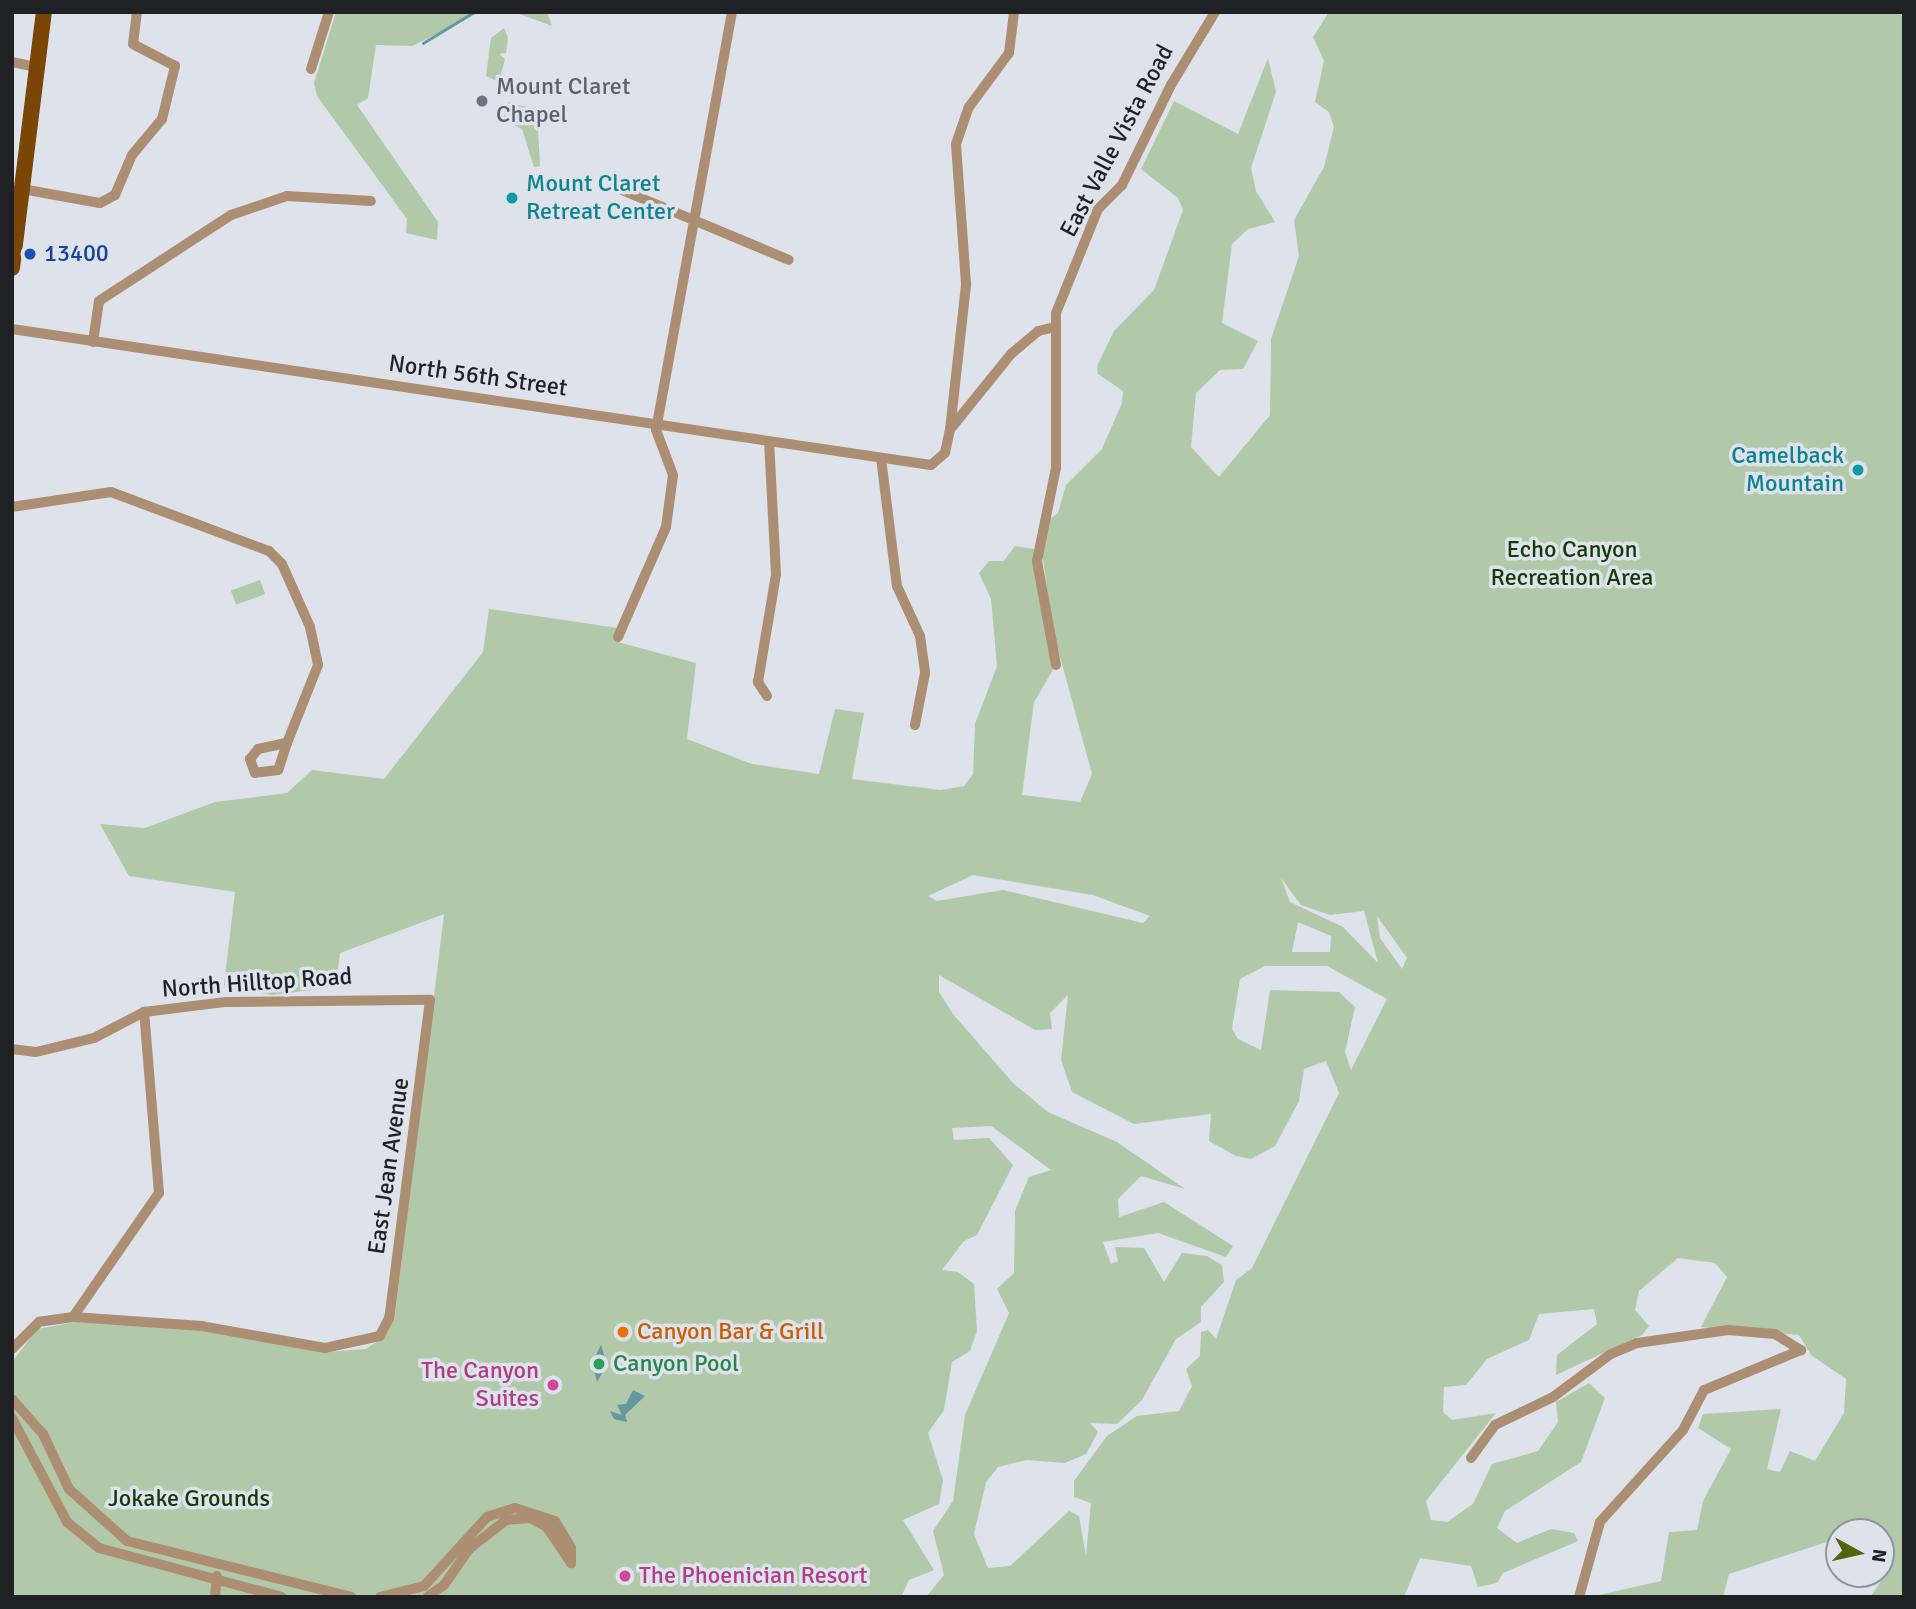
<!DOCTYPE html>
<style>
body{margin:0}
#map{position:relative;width:1916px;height:1609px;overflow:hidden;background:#dde2eb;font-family:Signika,sans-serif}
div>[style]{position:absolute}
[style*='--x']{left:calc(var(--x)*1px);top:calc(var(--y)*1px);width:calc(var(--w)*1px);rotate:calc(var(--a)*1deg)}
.green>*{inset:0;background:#b2c9a9;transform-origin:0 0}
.water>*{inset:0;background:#64999f}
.stream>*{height:2.5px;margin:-1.25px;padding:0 1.25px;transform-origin:1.25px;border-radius:1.25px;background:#64999f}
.minor>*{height:10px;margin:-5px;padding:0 5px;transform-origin:5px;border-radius:5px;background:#ac8e73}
.primary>*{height:16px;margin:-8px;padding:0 8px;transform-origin:8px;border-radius:8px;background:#7a4605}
.dots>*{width:19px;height:19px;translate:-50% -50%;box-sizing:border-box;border:4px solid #dde2eb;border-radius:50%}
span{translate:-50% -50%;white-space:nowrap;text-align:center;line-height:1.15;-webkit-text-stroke:7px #dde2eb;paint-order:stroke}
.worship-label{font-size:24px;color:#5b616d}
.left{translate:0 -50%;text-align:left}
.street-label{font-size:24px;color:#1f2124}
.culture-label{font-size:24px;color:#0d838f}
.right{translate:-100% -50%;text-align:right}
.transit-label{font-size:24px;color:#164399}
.park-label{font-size:24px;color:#163905}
.food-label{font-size:24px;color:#c56008}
.leisure-label{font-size:24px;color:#27864d}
.hotel-label{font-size:24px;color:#b23c85}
.frame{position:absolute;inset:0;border:14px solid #1f2124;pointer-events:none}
.north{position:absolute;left:1825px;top:1518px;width:70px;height:70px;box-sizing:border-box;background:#dde2eb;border:2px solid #91959b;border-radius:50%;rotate:98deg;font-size:19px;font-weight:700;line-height:28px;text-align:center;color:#1f2124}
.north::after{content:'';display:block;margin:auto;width:24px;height:32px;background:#52640c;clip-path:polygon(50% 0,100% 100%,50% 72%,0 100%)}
</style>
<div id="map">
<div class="green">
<div style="clip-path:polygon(336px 12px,480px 12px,412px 46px,376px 45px,368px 98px,357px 105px,438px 222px,437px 240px,406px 233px,407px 219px,317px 96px,314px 83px)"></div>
<div style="clip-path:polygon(491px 12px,547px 12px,552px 26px,517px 13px)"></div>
<div style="clip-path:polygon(evenodd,1329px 12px,1904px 12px,1904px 1597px,1870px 1597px,1884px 1577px,1881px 1532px,1839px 1532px,1839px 1538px,1729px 1574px,1723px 1597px,1590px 1597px,1661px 1581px,1669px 1532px,1697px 1530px,1703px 1501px,1731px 1449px,1698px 1428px,1703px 1414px,1781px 1409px,1767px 1469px,1780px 1472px,1790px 1451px,1815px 1461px,1844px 1413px,1846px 1379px,1811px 1355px,1799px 1335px,1701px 1327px,1727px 1277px,1715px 1263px,1678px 1258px,1639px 1291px,1635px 1310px,1649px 1326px,1642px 1335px,1556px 1375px,1557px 1355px,1597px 1324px,1594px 1309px,1539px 1314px,1529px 1340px,1487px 1359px,1466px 1385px,1444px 1387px,1443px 1412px,1452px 1420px,1496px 1413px,1426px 1501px,1431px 1520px,1447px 1522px,1473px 1504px,1492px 1464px,1538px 1451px,1558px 1422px,1556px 1402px,1589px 1383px,1605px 1398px,1581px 1462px,1505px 1511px,1497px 1528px,1517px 1543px,1551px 1529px,1574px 1533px,1578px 1541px,1503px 1573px,1497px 1583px,1478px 1587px,1471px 1566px,1420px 1558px,1404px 1597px,926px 1597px,944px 1575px,933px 1531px,953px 1501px,965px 1415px,1009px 1313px,997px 1289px,1014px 1273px,1015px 1211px,1029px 1177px,1051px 1170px,991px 1126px,952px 1128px,954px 1140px,989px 1138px,1013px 1165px,977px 1235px,964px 1241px,942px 1270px,958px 1272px,974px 1284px,977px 1331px,970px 1351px,952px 1362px,944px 1410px,928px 1433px,943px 1480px,939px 1504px,903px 1520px,934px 1570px,909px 1580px,901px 1597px,12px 1597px,12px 1362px,37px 1329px,75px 1322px,192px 1329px,325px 1352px,365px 1349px,382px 1339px,395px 1314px,444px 914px,340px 953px,336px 987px,272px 995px,241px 990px,224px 985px,235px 892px,129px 876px,100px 824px,145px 828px,215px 802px,287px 793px,312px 770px,384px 779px,483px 652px,489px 609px,618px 628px,614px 641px,696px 663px,687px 739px,752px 764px,819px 774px,835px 709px,864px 713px,852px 779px,941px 790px,964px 786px,973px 774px,975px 724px,997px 666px,991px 599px,979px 573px,989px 561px,1004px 561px,1015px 546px,1034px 549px,1053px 670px,1034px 702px,1022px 795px,1080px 802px,1092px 774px,1053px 631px,1042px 552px,1046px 522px,1058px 513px,1066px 485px,1102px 449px,1122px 403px,1123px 391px,1098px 374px,1097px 366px,1114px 331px,1154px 290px,1183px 210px,1178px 198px,1141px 169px,1174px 101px,1238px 134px,1268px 58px,1276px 92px,1251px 168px,1256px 191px,1275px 222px,1248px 229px,1232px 244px,1222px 323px,1258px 341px,1243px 369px,1220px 370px,1196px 393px,1191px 447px,1219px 477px,1270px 415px,1271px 339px,1299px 256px,1294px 220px,1324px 167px,1334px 127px,1329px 112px,1315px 102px,1324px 61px,1313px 37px,1329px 12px,973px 875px,1093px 895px,1150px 916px,1143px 923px,1003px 890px,937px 901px,928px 896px,973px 875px,1329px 12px,1281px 878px,1301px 905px,1330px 915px,1364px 911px,1378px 963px,1343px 927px,1290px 902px,1281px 878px,1329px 12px,1377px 916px,1407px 958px,1402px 969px,1380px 938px,1377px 916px,1329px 12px,1298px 922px,1331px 936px,1330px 952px,1292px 952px,1298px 922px,1329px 12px,1265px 966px,1327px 966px,1387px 999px,1351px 1070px,1345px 1052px,1355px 1007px,1339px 992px,1270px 990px,1261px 1050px,1238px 1039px,1232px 1029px,1240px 979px,1265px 966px,1329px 12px,939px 975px,1035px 1030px,1052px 1029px,1050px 1013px,1068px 995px,1061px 1060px,1072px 1092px,1134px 1124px,1211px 1114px,1209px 1141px,1236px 1156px,1251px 1159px,1275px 1146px,1299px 1101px,1304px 1069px,1326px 1061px,1339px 1093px,1252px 1268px,1236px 1280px,1216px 1339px,1208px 1330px,1201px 1332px,1200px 1356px,1186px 1369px,1192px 1386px,1179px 1411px,1137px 1416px,1107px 1436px,1074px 1481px,1074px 1497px,1091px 1503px,1086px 1556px,1079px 1516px,1069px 1511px,1010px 1566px,988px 1568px,974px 1534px,986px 1482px,998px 1467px,1026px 1460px,1065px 1463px,1086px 1454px,1098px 1432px,1090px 1423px,1117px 1424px,1142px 1400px,1176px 1339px,1201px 1322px,1201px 1307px,1224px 1282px,1222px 1265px,1207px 1256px,1182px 1253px,1164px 1282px,1144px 1248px,1115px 1247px,1118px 1261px,1111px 1264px,1103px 1242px,1158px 1233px,1226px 1257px,1233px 1246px,1164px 1202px,1119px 1217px,1118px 1199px,1141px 1176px,1185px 1189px,1117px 1142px,1048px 1112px,1013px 1083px,953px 1014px,939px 992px,939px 975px)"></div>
<div style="clip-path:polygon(504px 28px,508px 38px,506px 53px,499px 54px,505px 59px,499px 82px,486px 76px,491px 38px)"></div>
<div style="clip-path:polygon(508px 102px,537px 110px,540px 166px,534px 167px,522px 129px,500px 118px)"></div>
<div style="left:260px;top:580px;width:15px;height:31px;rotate:70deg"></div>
</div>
<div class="water">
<div style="clip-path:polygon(601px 1345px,607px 1365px,597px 1382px,592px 1363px)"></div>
<div style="clip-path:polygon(633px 1390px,645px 1396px,625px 1415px,627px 1422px,614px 1419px,610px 1411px,622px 1415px,617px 1405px,626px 1404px)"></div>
</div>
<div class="stream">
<div style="--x:423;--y:43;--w:60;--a:-31.3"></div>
</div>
<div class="minor">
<div style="--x:12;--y:62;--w:25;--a:12"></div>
<div style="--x:311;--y:69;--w:60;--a:-72.5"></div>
<div style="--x:617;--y:188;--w:186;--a:22.7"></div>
<div style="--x:22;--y:189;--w:79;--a:10.2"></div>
<div style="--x:100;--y:203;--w:17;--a:-28"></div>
<div style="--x:115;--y:195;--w:43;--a:-67"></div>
<div style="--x:132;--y:155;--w:47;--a:-50.2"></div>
<div style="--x:162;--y:119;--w:55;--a:-76.2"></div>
<div style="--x:175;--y:66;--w:47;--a:-152.4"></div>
<div style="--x:133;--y:44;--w:32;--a:-83"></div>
<div style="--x:12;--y:329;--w:929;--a:8.42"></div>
<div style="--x:931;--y:465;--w:18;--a:-41"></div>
<div style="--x:945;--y:453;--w:24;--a:-78"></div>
<div style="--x:950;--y:430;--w:147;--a:-83.7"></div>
<div style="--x:966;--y:284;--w:140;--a:-94.1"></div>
<div style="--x:956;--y:144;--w:39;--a:-71"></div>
<div style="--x:969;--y:107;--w:67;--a:-53.5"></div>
<div style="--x:1009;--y:53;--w:41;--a:-83"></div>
<div style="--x:93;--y:342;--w:41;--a:-81.7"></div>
<div style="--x:99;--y:301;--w:158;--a:-33.1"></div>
<div style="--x:231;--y:215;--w:59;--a:-18.7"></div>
<div style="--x:287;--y:196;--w:84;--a:3.4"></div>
<div style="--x:952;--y:427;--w:94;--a:-51.1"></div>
<div style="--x:1011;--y:354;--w:35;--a:-40"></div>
<div style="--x:1038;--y:331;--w:17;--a:-13"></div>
<div style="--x:881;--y:458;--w:129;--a:82.9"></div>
<div style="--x:897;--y:586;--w:55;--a:65.3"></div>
<div style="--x:920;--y:636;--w:37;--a:82"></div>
<div style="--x:925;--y:673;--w:53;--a:100.9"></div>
<div style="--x:12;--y:507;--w:100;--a:-8.6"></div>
<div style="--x:111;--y:492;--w:169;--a:20.5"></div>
<div style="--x:269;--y:551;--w:18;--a:45"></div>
<div style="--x:282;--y:564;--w:69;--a:66"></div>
<div style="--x:310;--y:627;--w:39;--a:78"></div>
<div style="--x:318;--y:665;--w:84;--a:111.7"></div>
<div style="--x:618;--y:637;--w:120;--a:-66.4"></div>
<div style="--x:666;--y:527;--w:52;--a:-82.3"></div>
<div style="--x:673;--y:475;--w:48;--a:-110.7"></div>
<div style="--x:656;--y:430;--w:425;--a:-79.7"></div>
<div style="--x:1056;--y:665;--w:106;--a:-100.4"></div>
<div style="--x:1037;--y:561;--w:95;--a:-78.5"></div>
<div style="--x:1056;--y:468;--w:155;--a:-90"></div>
<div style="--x:1056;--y:313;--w:112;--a:-68"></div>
<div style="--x:1098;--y:209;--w:34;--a:-45"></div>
<div style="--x:1122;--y:185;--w:111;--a:-63.9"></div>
<div style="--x:1171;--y:85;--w:85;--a:-58.9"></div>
<div style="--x:767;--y:696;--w:17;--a:-123"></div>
<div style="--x:758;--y:682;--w:109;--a:-80.5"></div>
<div style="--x:776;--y:574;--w:133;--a:-93"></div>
<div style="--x:287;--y:743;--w:28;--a:108"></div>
<div style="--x:278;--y:770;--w:23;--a:173"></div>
<div style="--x:255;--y:773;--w:15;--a:-110"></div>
<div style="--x:250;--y:759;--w:13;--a:-51"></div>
<div style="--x:258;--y:749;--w:30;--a:-12"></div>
<div style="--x:12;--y:1049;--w:24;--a:7"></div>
<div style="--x:36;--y:1052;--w:60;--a:-13.6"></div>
<div style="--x:94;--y:1038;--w:56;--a:-27.5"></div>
<div style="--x:144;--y:1012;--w:83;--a:-7"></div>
<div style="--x:226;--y:1002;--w:204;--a:-0.6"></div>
<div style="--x:430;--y:1000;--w:321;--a:97.3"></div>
<div style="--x:389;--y:1318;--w:20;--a:117"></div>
<div style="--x:380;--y:1336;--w:56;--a:167.7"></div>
<div style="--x:325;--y:1348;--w:125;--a:-169.9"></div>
<div style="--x:202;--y:1326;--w:129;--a:-176"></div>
<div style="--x:73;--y:1317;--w:34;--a:172"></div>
<div style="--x:39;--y:1322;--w:38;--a:135"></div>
<div style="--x:73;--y:1317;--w:151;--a:-55.3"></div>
<div style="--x:159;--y:1193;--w:182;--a:-94.7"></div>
<div style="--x:12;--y:1399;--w:47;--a:48.5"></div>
<div style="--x:43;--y:1434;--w:61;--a:64.7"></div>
<div style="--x:69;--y:1489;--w:78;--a:41.9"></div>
<div style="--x:127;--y:1541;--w:231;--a:14"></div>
<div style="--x:12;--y:1418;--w:118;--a:62.1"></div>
<div style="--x:67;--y:1522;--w:41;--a:39.1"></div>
<div style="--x:99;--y:1548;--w:189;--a:15"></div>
<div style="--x:1471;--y:1458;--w:41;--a:-54"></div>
<div style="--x:1495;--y:1425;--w:64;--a:-25.8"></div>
<div style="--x:1553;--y:1397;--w:72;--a:-36.6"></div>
<div style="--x:1611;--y:1354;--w:28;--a:-23"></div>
<div style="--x:1637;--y:1343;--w:92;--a:-8.1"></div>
<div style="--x:1728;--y:1330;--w:47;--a:4.9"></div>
<div style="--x:1775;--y:1334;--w:31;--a:32"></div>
<div style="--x:1801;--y:1350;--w:105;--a:157.6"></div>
<div style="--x:1704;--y:1390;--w:45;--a:117.7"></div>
<div style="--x:1683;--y:1430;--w:124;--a:132.1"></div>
<div style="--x:1600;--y:1522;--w:78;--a:105.6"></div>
<div style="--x:215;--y:1597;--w:21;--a:-85"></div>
<div style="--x:380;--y:1597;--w:45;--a:-14"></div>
<div style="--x:424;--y:1586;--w:93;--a:-47.6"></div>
<div style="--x:487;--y:1517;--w:29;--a:-18"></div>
<div style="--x:515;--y:1508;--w:42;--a:18"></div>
<div style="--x:555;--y:1521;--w:31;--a:59"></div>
<div style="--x:571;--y:1548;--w:15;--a:90"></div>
<div style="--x:427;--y:1597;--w:21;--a:-35"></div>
<div style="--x:444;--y:1585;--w:44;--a:-55.2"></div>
<div style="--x:469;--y:1549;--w:47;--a:-38.1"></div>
<div style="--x:506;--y:1520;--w:24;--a:-5"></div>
<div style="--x:530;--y:1518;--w:18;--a:27"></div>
<div style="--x:546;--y:1526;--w:45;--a:56"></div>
</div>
<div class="primary">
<div style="--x:12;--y:268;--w:258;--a:-82.9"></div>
</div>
<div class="dots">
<div style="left:482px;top:101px;background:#6b7280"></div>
<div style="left:512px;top:198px;background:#0f9aa8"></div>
<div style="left:30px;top:254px;background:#1a4fb4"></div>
<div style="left:1858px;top:470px;background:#0f9aa8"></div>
<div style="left:623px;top:1332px;background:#e8710a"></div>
<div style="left:599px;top:1364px;background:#2e9e5b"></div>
<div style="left:553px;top:1385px;background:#d1479c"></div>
<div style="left:625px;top:1576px;background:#d1479c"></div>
</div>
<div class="worship-label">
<span class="left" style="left:496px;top:101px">Mount Claret<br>Chapel</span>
</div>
<div class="street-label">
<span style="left:1117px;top:141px;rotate:-62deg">East Valle Vista Road</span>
<span style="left:478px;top:376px;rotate:8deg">North 56th Street</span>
<span style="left:257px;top:983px;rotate:-4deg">North Hilltop Road</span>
<span style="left:389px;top:1166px;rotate:-82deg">East Jean Avenue</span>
</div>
<div class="culture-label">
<span class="left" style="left:526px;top:198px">Mount Claret<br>Retreat Center</span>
<span class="right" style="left:1844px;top:470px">Camelback<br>Mountain</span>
</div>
<div class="transit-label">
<span class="left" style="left:44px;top:254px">13400</span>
</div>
<div class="park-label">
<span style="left:1572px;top:564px">Echo Canyon<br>Recreation Area</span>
<span style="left:189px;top:1499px">Jokake Grounds</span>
</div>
<div class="food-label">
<span class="left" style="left:637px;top:1332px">Canyon Bar &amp; Grill</span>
</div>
<div class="leisure-label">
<span class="left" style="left:613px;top:1364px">Canyon Pool</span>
</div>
<div class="hotel-label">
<span class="right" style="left:539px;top:1385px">The Canyon<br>Suites</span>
<span class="left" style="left:639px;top:1576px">The Phoenician Resort</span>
</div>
<div class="frame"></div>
<div class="north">N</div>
</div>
